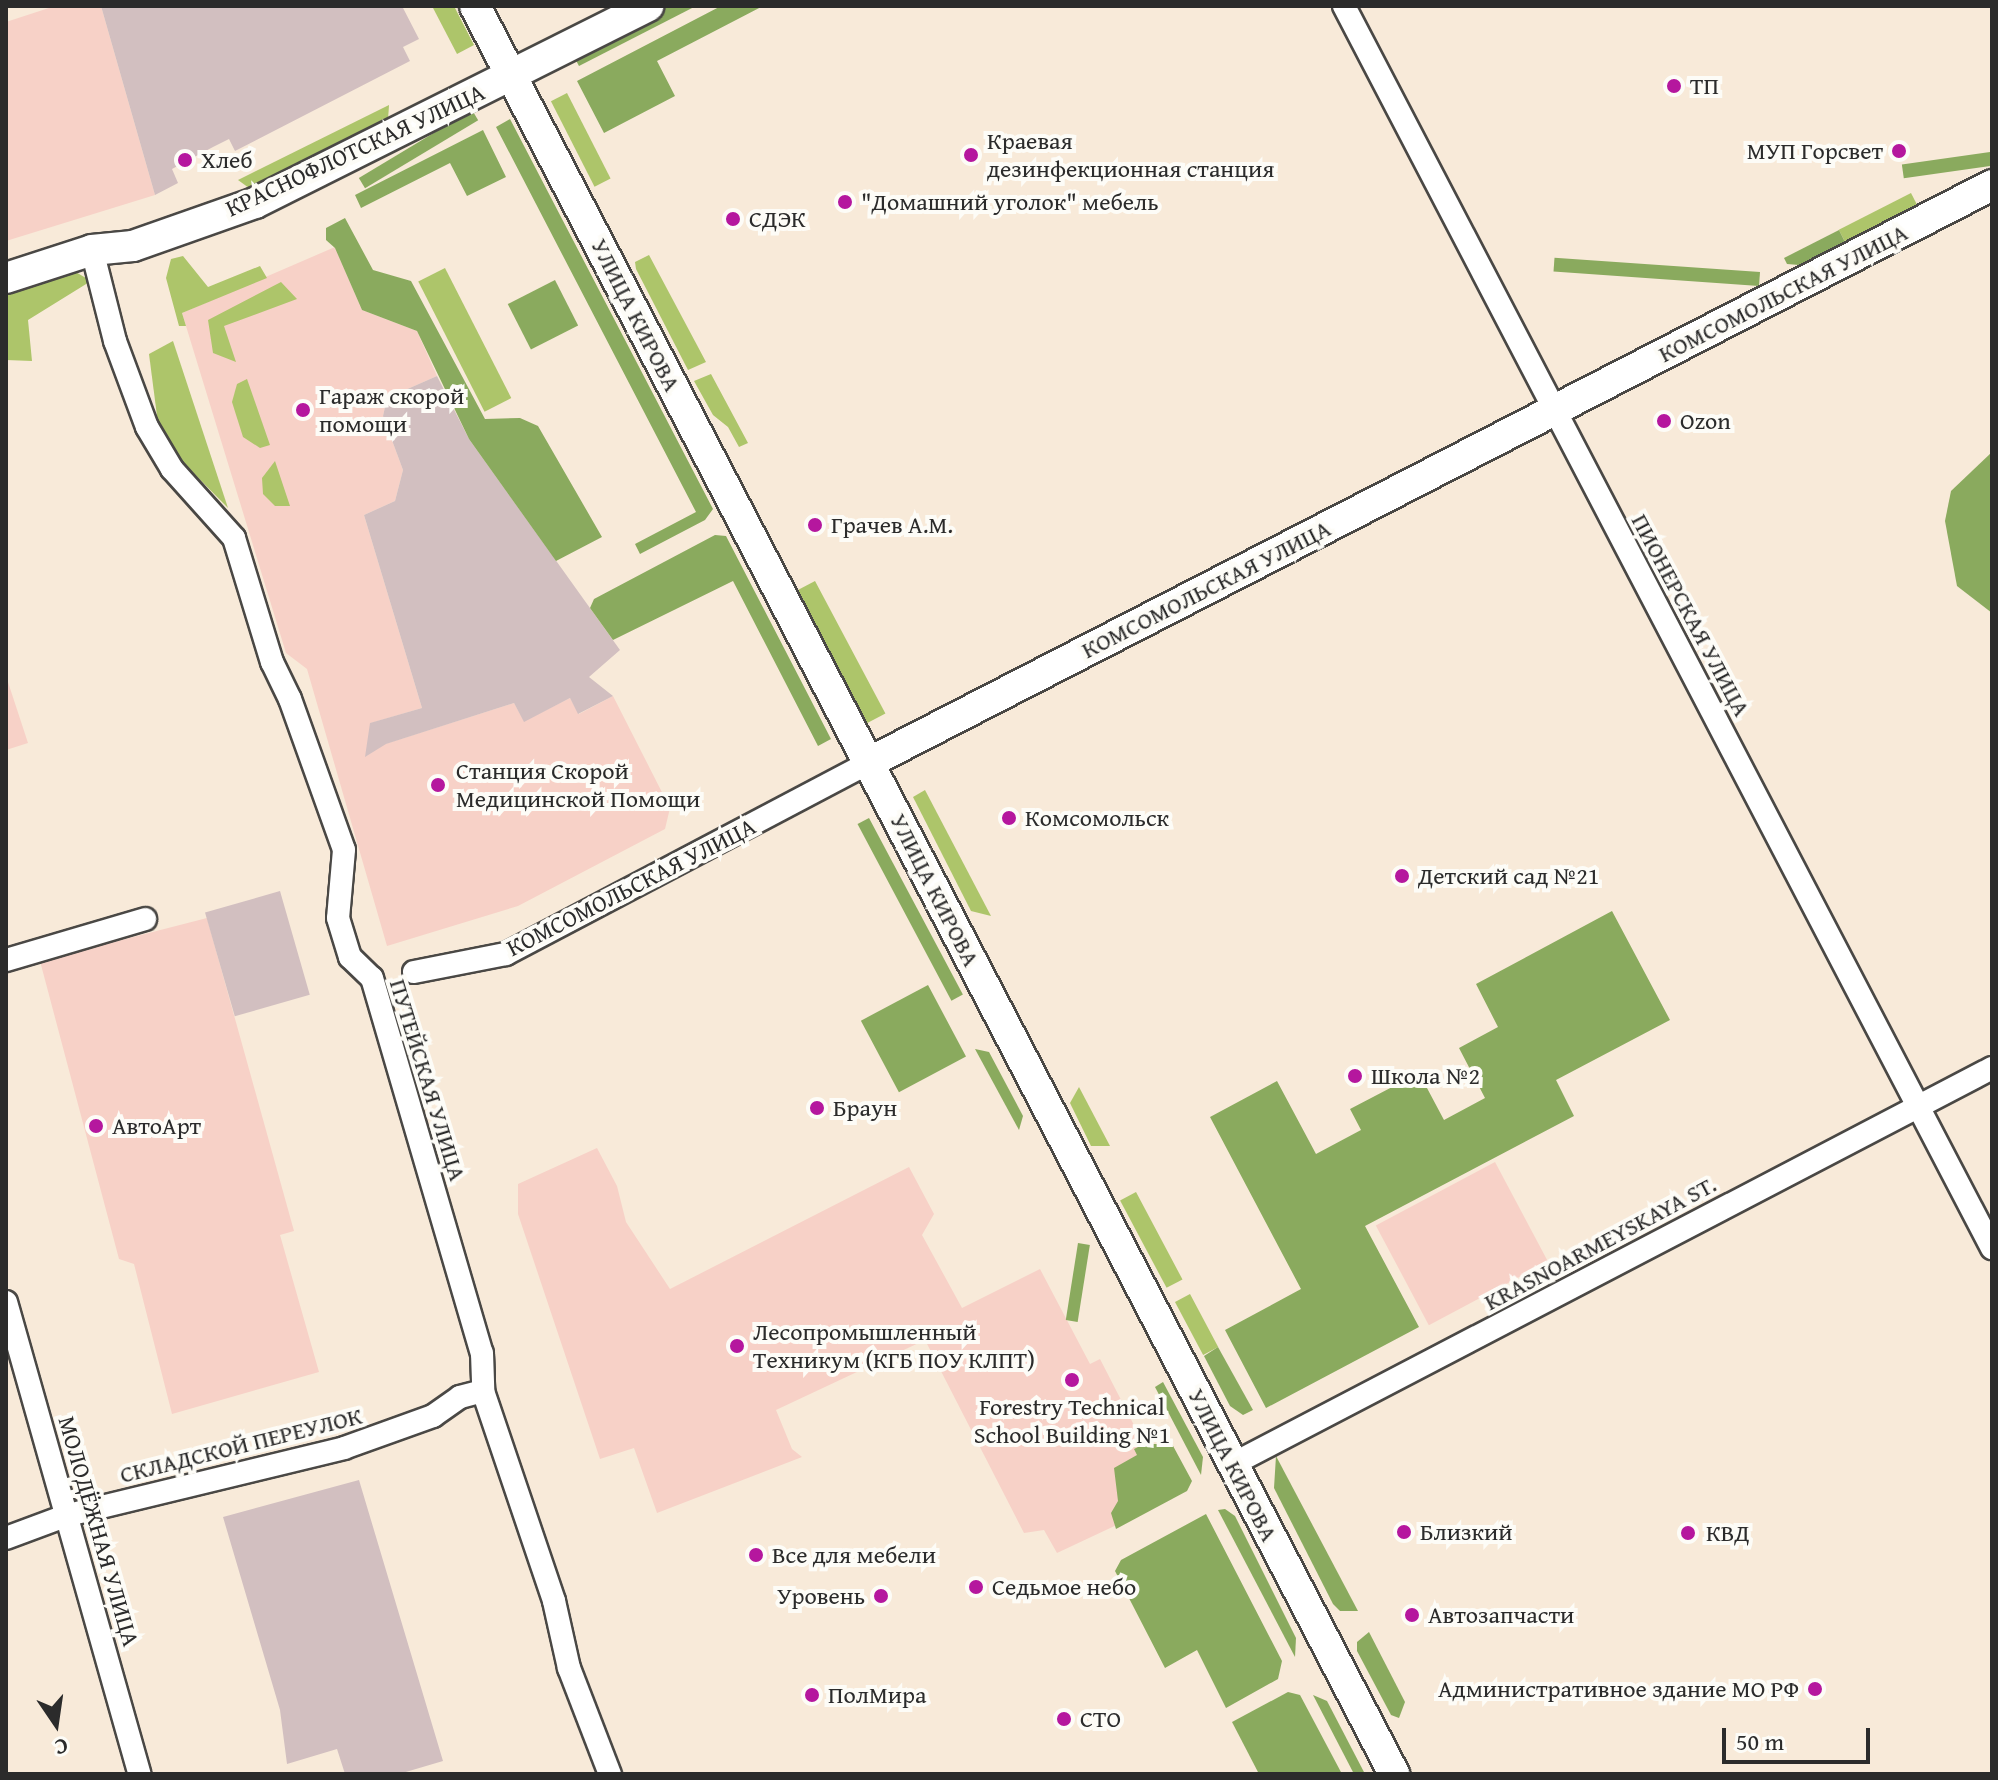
<!DOCTYPE html>
<meta charset="utf-8">
<style>
body{margin:0}
#map{position:relative;width:1998px;height:1780px;overflow:hidden;background:#f8ead9;font-family:"Gentium Book Plus",serif}
div>[style]{position:absolute}
[style*='--x']{left:calc(var(--x)*1px);top:calc(var(--y)*1px);width:calc(var(--w)*1px);rotate:calc(var(--a)*1deg)}
.built>*{inset:0;background:#f7d1c7;transform-origin:0 0}
.industrial>*{inset:0;background:#d2bfc0;transform-origin:0 0}
.green>*{inset:0;background:#adc56a;transform-origin:0 0}
.forest>*{inset:0;background:#8aaa5e;transform-origin:0 0}
.roads{filter:drop-shadow(2px 0 #4a4845) drop-shadow(-2px 0 #4a4845) drop-shadow(0 2px #4a4845) drop-shadow(0 -2px #4a4845)}
.street>*{height:22px;margin:-11px;padding:0 11px;transform-origin:11px;border-radius:11px;background:#fff}
.secondary>*{height:30px;margin:-15px;padding:0 15px;transform-origin:15px;border-radius:15px;background:#fff}
.dots>*{width:22px;height:22px;translate:-50% -50%;box-sizing:border-box;border:4px solid #fdfcf7;border-radius:50%}
span{translate:-50% -50%;white-space:nowrap;text-align:center;line-height:1.15;-webkit-text-stroke:8px #fdfcf7;paint-order:stroke}
.poi-label{font-size:24px;color:#2b2b2b}
.left{translate:0 -50%;text-align:left}
.right{translate:-100% -50%;text-align:right}
.street-label{font-size:24px;color:#2b2b2b}
.frame{position:absolute;inset:0;border:8px solid #2b2b2b;pointer-events:none}
.north{position:absolute;left:16px;top:1684px;width:80px;height:80px;-webkit-text-stroke:6px #fdfcf7;paint-order:stroke;rotate:167deg;font-size:22px;font-weight:700;line-height:32px;text-align:center;color:#2b2b2b}
.north::after{content:'';display:block;margin:auto;width:28px;height:36px;background:#2b2b2b;clip-path:polygon(50% 0,100% 100%,50% 72%,0 100%)}
.scale{position:absolute;left:1722px;top:1728px;width:148px;height:36px;box-sizing:border-box;border:4px solid #2b2b2b;border-top:0;padding-left:10px;font-size:24px;line-height:28px;white-space:nowrap;color:#2b2b2b;-webkit-text-stroke:6px #fdfcf7;paint-order:stroke}
</style>
<div id="map">
<div class="built">
<div style="clip-path:polygon(55px 6px,101px 6px,155px 195px,6px 241px,6px 22px)"></div>
<div style="clip-path:polygon(335px 247px,362px 310px,417px 331px,437px 376px,387px 398px,383px 416px,403px 470px,395px 501px,364px 515px,422px 708px,371px 723px,366px 756px,385px 744px,514px 703px,524px 721px,570px 698px,579px 714px,613px 696px,670px 808px,665px 829px,518px 906px,387px 946px,307px 669px,286px 653px,182px 313px)"></div>
<div style="clip-path:polygon(6px 676px,28px 743px,6px 750px)"></div>
<div style="clip-path:polygon(207px 918px,294px 1231px,280px 1235px,319px 1372px,172px 1414px,134px 1264px,119px 1259px,40px 961px)"></div>
<div style="clip-path:polygon(597px 1148px,617px 1186px,626px 1222px,670px 1289px,909px 1167px,934px 1214px,922px 1235px,962px 1308px,1040px 1269px,1090px 1364px,1100px 1359px,1172px 1499px,1057px 1553px,1044px 1530px,1024px 1533px,925px 1340px,776px 1410px,792px 1449px,802px 1457px,657px 1513px,634px 1448px,600px 1459px,518px 1214px,518px 1184px)"></div>
<div style="left:1495px;top:1162px;width:113px;height:135px;rotate:62deg"></div>
</div>
<div class="industrial">
<div style="clip-path:polygon(101px 6px,402px 6px,419px 39px,403px 47px,410px 61px,235px 151px,229px 139px,213px 147px,172px 169px,178px 183px,155px 195px)"></div>
<div style="clip-path:polygon(437px 376px,469px 439px,620px 650px,589px 677px,613px 696px,578px 714px,570px 698px,524px 722px,514px 703px,386px 744px,365px 757px,370px 723px,422px 708px,364px 515px,395px 501px,403px 470px,383px 416px,387px 398px)"></div>
<div style="left:280px;top:891px;width:108px;height:78px;rotate:74deg"></div>
<div style="clip-path:polygon(359px 1480px,443px 1761px,399px 1774px,345px 1774px,337px 1749px,287px 1764px,280px 1710px,223px 1517px)"></div>
</div>
<div class="green">
<div style="clip-path:polygon(432px 6px,454px 6px,474px 45px,457px 54px)"></div>
<div style="left:567px;top:93px;width:96px;height:18px;rotate:63deg"></div>
<div style="clip-path:polygon(389px 105px,388px 120px,262px 187px,249px 188px,238px 180px)"></div>
<div style="left:1911px;top:193px;width:13px;height:81px;rotate:63deg"></div>
<div style="clip-path:polygon(649px 255px,706px 362px,688px 370px,636px 269px,635px 262px)"></div>
<div style="clip-path:polygon(183px 256px,208px 287px,260px 266px,267px 278px,182px 313px,186px 326px,179px 326px,166px 278px,171px 259px)"></div>
<div style="left:445px;top:268px;width:146px;height:30px;rotate:63deg"></div>
<div style="clip-path:polygon(74px 271px,91px 281px,28px 320px,32px 361px,6px 360px,6px 292px)"></div>
<div style="clip-path:polygon(281px 282px,297px 299px,224px 326px,236px 362px,213px 353px,208px 320px)"></div>
<div style="clip-path:polygon(173px 341px,228px 508px,160px 439px,149px 354px)"></div>
<div style="clip-path:polygon(711px 374px,748px 443px,739px 447px,728px 427px,713px 415px,694px 381px)"></div>
<div style="clip-path:polygon(247px 379px,270px 445px,260px 448px,243px 437px,232px 402px,237px 384px)"></div>
<div style="clip-path:polygon(275px 461px,290px 506px,275px 506px,263px 494px,262px 478px)"></div>
<div style="left:815px;top:581px;width:150px;height:21px;rotate:62deg"></div>
<div style="clip-path:polygon(925px 790px,991px 916px,971px 911px,913px 797px)"></div>
<div style="clip-path:polygon(1079px 1087px,1110px 1146px,1091px 1146px,1070px 1103px)"></div>
<div style="left:1136px;top:1192px;width:99px;height:18px;rotate:62deg"></div>
<div style="left:1190px;top:1294px;width:60px;height:17px;rotate:62deg"></div>
</div>
<div class="forest">
<div style="clip-path:polygon(663px 6px,696px 6px,579px 66px,572px 53px)"></div>
<div style="clip-path:polygon(721px 6px,763px 6px,657px 61px,675px 96px,604px 133px,577px 81px)"></div>
<div style="left:472px;top:110px;width:12px;height:132px;rotate:59deg"></div>
<div style="clip-path:polygon(510px 119px,713px 509px,705px 520px,640px 554px,635px 544px,696px 512px,496px 127px)"></div>
<div style="clip-path:polygon(483px 130px,506px 177px,467px 196px,450px 163px,361px 208px,355px 195px)"></div>
<div style="left:1990px;top:152px;width:14px;height:89px;rotate:82deg"></div>
<div style="clip-path:polygon(345px 218px,373px 270px,411px 281px,485px 419px,520px 418px,538px 426px,602px 537px,556px 561px,469px 439px,417px 331px,362px 310px,335px 248px,326px 240px,326px 228px)"></div>
<div style="clip-path:polygon(1839px 230px,1845px 242px,1799px 265px,1787px 264px,1784px 258px)"></div>
<div style="left:1760px;top:272px;width:14px;height:206px;rotate:94deg"></div>
<div style="left:555px;top:280px;width:51px;height:53px;rotate:63deg"></div>
<div style="clip-path:polygon(1992px 452px,1992px 613px,1957px 586px,1945px 521px,1951px 491px)"></div>
<div style="clip-path:polygon(715px 535px,726px 536px,831px 739px,818px 746px,733px 581px,613px 640px,590px 608px,594px 599px)"></div>
<div style="left:869px;top:818px;width:200px;height:13px;rotate:62deg"></div>
<div style="clip-path:polygon(1612px 911px,1670px 1020px,1556px 1080px,1574px 1116px,1365px 1226px,1419px 1327px,1266px 1408px,1225px 1330px,1301px 1289px,1210px 1117px,1277px 1081px,1316px 1154px,1361px 1130px,1350px 1109px,1419px 1073px,1444px 1120px,1485px 1098px,1459px 1048px,1498px 1027px,1476px 984px)"></div>
<div style="left:928px;top:985px;width:81px;height:76px;rotate:62deg"></div>
<div style="clip-path:polygon(975px 1049px,989px 1052px,1023px 1116px,1019px 1130px)"></div>
<div style="left:1078px;top:1243px;width:12px;height:78px;rotate:9deg"></div>
<div style="clip-path:polygon(1218px 1347px,1253px 1410px,1243px 1415px,1230px 1406px,1204px 1356px)"></div>
<div style="clip-path:polygon(1163px 1382px,1203px 1457px,1201px 1475px,1155px 1387px)"></div>
<div style="clip-path:polygon(1144px 1444px,1172px 1444px,1192px 1481px,1187px 1491px,1116px 1529px,1111px 1513px,1118px 1501px,1114px 1468px,1137px 1455px,1134px 1449px)"></div>
<div style="clip-path:polygon(1276px 1456px,1358px 1611px,1340px 1611px,1333px 1604px,1274px 1488px)"></div>
<div style="clip-path:polygon(1225px 1509px,1235px 1516px,1296px 1638px,1295px 1657px,1218px 1510px)"></div>
<div style="clip-path:polygon(1206px 1514px,1282px 1661px,1278px 1679px,1226px 1708px,1197px 1650px,1165px 1668px,1115px 1571px,1121px 1560px)"></div>
<div style="clip-path:polygon(1369px 1632px,1405px 1702px,1399px 1718px,1391px 1715px,1357px 1651px,1357px 1642px)"></div>
<div style="clip-path:polygon(1288px 1692px,1300px 1695px,1342px 1774px,1259px 1774px,1232px 1722px)"></div>
<div style="clip-path:polygon(1313px 1695px,1327px 1701px,1365px 1774px,1354px 1774px)"></div>
</div>
<div class="roads">
<div class="street">
<div style="--x:1344;--y:6;--w:1401;--a:62.45"></div>
<div style="--x:92;--y:250;--w:94;--a:75.8"></div>
<div style="--x:115;--y:341;--w:92;--a:69.6"></div>
<div style="--x:147;--y:427;--w:49;--a:59.2"></div>
<div style="--x:172;--y:469;--w:93;--a:48.1"></div>
<div style="--x:234;--y:538;--w:130;--a:73"></div>
<div style="--x:272;--y:662;--w:41;--a:64.1"></div>
<div style="--x:290;--y:699;--w:160;--a:70.3"></div>
<div style="--x:344;--y:850;--w:68;--a:95"></div>
<div style="--x:338;--y:918;--w:41;--a:72.9"></div>
<div style="--x:350;--y:957;--w:30;--a:44"></div>
<div style="--x:372;--y:978;--w:391;--a:73.7"></div>
<div style="--x:482;--y:1353;--w:38;--a:88"></div>
<div style="--x:483;--y:1391;--w:222;--a:71.3"></div>
<div style="--x:554;--y:1601;--w:69;--a:77.4"></div>
<div style="--x:569;--y:1668;--w:114;--a:68.9"></div>
<div style="--x:6;--y:960;--w:145;--a:-16.4"></div>
<div style="--x:414;--y:972;--w:94;--a:-11.1"></div>
<div style="--x:506;--y:954;--w:409;--a:-27.8"></div>
<div style="--x:6;--y:1302;--w:491;--a:74.2"></div>
<div style="--x:1233;--y:1464;--w:856;--a:-27.55"></div>
<div style="--x:6;--y:1538;--w:66;--a:-20.4"></div>
<div style="--x:68;--y:1515;--w:284;--a:-13.6"></div>
<div style="--x:344;--y:1448;--w:95;--a:-19.8"></div>
<div style="--x:433;--y:1416;--w:33;--a:-35"></div>
<div style="--x:460;--y:1397;--w:24;--a:-15"></div>
</div>
<div class="secondary">
<div style="--x:475;--y:6;--w:1993;--a:62.53"></div>
<div style="--x:6;--y:278;--w:90;--a:-18"></div>
<div style="--x:92;--y:250;--w:41;--a:-5.6"></div>
<div style="--x:133;--y:246;--w:129;--a:-19.4"></div>
<div style="--x:255;--y:203;--w:440;--a:-26.6"></div>
<div style="--x:868;--y:763;--w:1264;--a:-27.21"></div>
</div>
</div>
<div class="dots">
<div style="left:1674px;top:86px;background:#b5179e"></div>
<div style="left:1899px;top:151px;background:#b5179e"></div>
<div style="left:971px;top:155px;background:#b5179e"></div>
<div style="left:185px;top:160px;background:#b5179e"></div>
<div style="left:845px;top:202px;background:#b5179e"></div>
<div style="left:733px;top:219px;background:#b5179e"></div>
<div style="left:303px;top:410px;background:#b5179e"></div>
<div style="left:1664px;top:421px;background:#b5179e"></div>
<div style="left:815px;top:525px;background:#b5179e"></div>
<div style="left:438px;top:785px;background:#b5179e"></div>
<div style="left:1009px;top:818px;background:#b5179e"></div>
<div style="left:1402px;top:876px;background:#b5179e"></div>
<div style="left:1355px;top:1076px;background:#b5179e"></div>
<div style="left:817px;top:1108px;background:#b5179e"></div>
<div style="left:96px;top:1126px;background:#b5179e"></div>
<div style="left:737px;top:1346px;background:#b5179e"></div>
<div style="left:1072px;top:1380px;background:#b5179e"></div>
<div style="left:1404px;top:1532px;background:#b5179e"></div>
<div style="left:1688px;top:1533px;background:#b5179e"></div>
<div style="left:756px;top:1555px;background:#b5179e"></div>
<div style="left:976px;top:1587px;background:#b5179e"></div>
<div style="left:881px;top:1596px;background:#b5179e"></div>
<div style="left:1412px;top:1615px;background:#b5179e"></div>
<div style="left:1815px;top:1689px;background:#b5179e"></div>
<div style="left:812px;top:1695px;background:#b5179e"></div>
<div style="left:1064px;top:1719px;background:#b5179e"></div>
</div>
<div class="poi-label">
<span class="left" style="left:1690px;top:86px">ТП</span>
<span class="left" style="left:987px;top:155px">Краевая<br>дезинфекционная станция</span>
<span class="right" style="left:1883px;top:151px">МУП Горсвет</span>
<span class="left" style="left:201px;top:160px">Хлеб</span>
<span class="left" style="left:861px;top:202px">"Домашний уголок" мебель</span>
<span class="left" style="left:749px;top:219px">СДЭК</span>
<span class="left" style="left:319px;top:410px">Гараж скорой<br>помощи</span>
<span class="left" style="left:1680px;top:421px">Ozon</span>
<span class="left" style="left:831px;top:525px">Грачев А.М.</span>
<span class="left" style="left:456px;top:785px">Станция Скорой<br>Медицинской Помощи</span>
<span class="left" style="left:1025px;top:818px">Комсомольск</span>
<span class="left" style="left:1418px;top:876px">Детский сад №21</span>
<span class="left" style="left:1371px;top:1076px">Школа №2</span>
<span class="left" style="left:833px;top:1108px">Браун</span>
<span class="left" style="left:112px;top:1126px">АвтоАрт</span>
<span class="left" style="left:753px;top:1346px">Лесопромышленный<br>Техникум (КГБ ПОУ КЛПТ)</span>
<span style="left:1072px;top:1421px">Forestry Technical<br>School Building №1</span>
<span class="left" style="left:1420px;top:1532px">Близкий</span>
<span class="left" style="left:1706px;top:1533px">КВД</span>
<span class="left" style="left:772px;top:1555px">Все для мебели</span>
<span class="left" style="left:992px;top:1587px">Седьмое небо</span>
<span class="right" style="left:865px;top:1596px">Уровень</span>
<span class="left" style="left:1428px;top:1615px">Автозапчасти</span>
<span class="right" style="left:1799px;top:1689px">Административное здание МО РФ</span>
<span class="left" style="left:828px;top:1695px">ПолМира</span>
<span class="left" style="left:1080px;top:1719px">СТО</span>
</div>
<div class="street-label">
<span style="left:355px;top:150px;rotate:-25deg">КРАСНОФЛОТСКАЯ УЛИЦА</span>
<span style="left:1783px;top:293px;rotate:-27deg">КОМСОМОЛЬСКАЯ УЛИЦА</span>
<span style="left:636px;top:315px;rotate:63deg">УЛИЦА КИРОВА</span>
<span style="left:1206px;top:589px;rotate:-27deg">КОМСОМОЛЬСКАЯ УЛИЦА</span>
<span style="left:1691px;top:615px;rotate:62deg">ПИОНЕРСКАЯ УЛИЦА</span>
<span style="left:631px;top:887px;rotate:-27deg">КОМСОМОЛЬСКАЯ УЛИЦА</span>
<span style="left:935px;top:890px;rotate:63deg">УЛИЦА КИРОВА</span>
<span style="left:428px;top:1080px;rotate:73deg">ПУТЕЙСКАЯ УЛИЦА</span>
<span style="left:1600px;top:1243px;rotate:-28deg">KRASNOARMEYSKAYA ST.</span>
<span style="left:241px;top:1445px;rotate:-14deg">СКЛАДСКОЙ ПЕРЕУЛОК</span>
<span style="left:1233px;top:1465px;rotate:63deg">УЛИЦА КИРОВА</span>
<span style="left:99px;top:1531px;rotate:74deg">МОЛОДЁЖНАЯ УЛИЦА</span>
</div>
<div class="frame"></div>
<div class="north">С</div>
<div class="scale">50 m</div>
</div>
